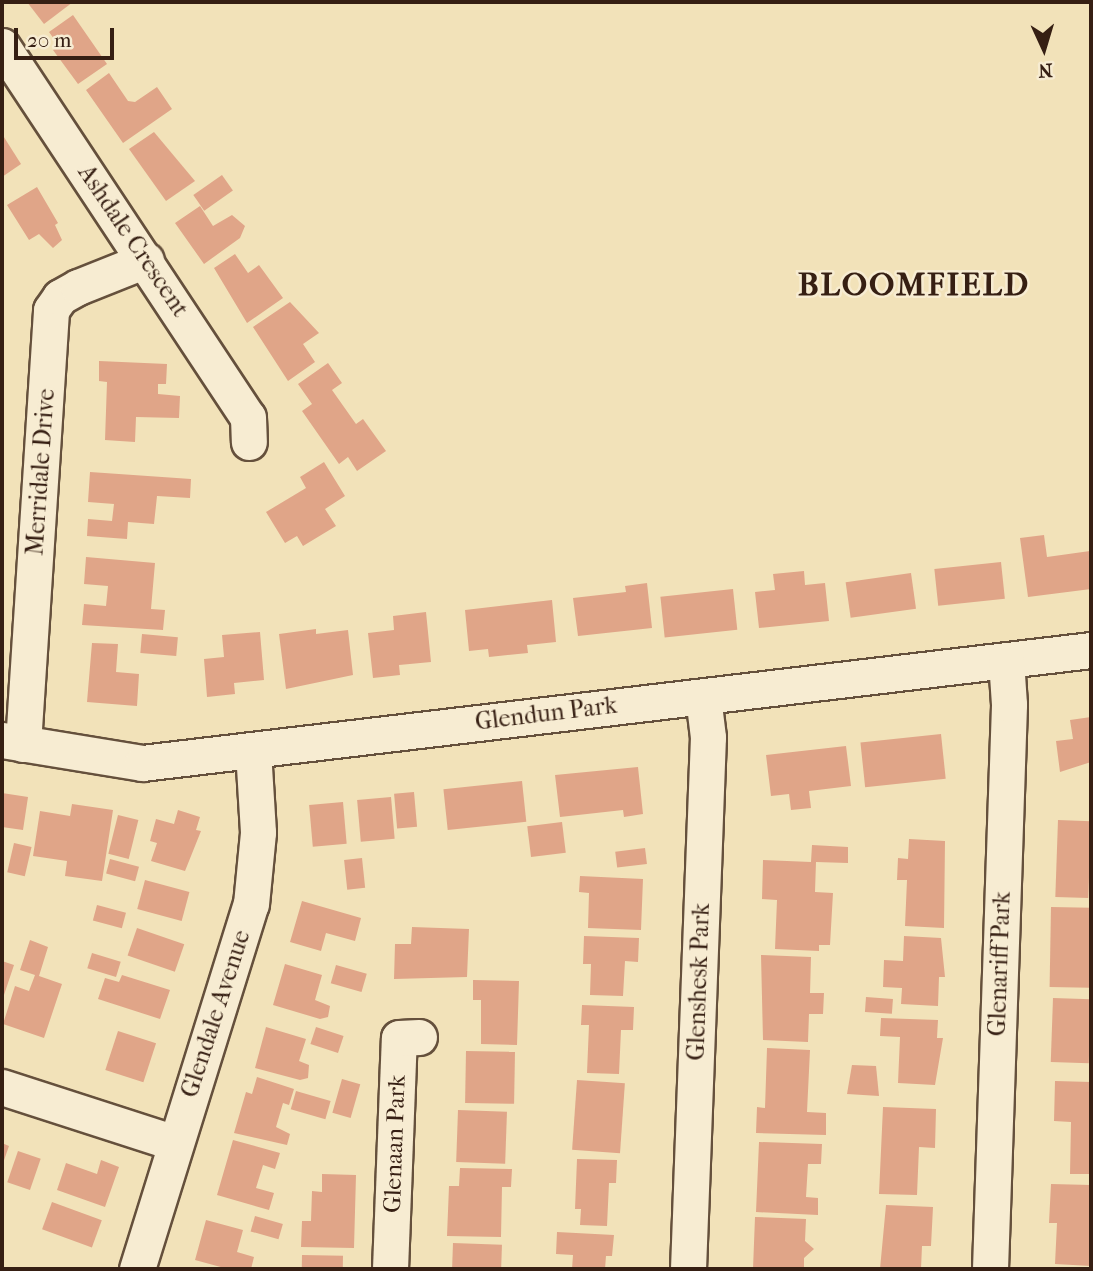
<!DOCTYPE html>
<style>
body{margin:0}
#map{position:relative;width:1093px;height:1271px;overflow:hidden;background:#f2e2b9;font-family:"IM FELL French Canon",serif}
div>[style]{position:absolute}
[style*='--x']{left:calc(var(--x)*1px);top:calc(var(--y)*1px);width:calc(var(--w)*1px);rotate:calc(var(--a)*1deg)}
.building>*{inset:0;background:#e0a588;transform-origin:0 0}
.roads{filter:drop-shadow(2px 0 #65503c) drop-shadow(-2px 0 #65503c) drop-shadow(0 2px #65503c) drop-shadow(0 -2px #65503c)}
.street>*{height:35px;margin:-17.5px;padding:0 17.5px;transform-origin:17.5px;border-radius:17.5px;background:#f7ecd2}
span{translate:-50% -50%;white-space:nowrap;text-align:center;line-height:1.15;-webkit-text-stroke:5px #f7ecd2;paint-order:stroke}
.street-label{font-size:24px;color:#361f13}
.district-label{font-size:32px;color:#361f13;font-weight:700;letter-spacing:2px}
.frame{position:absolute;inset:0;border:4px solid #361f13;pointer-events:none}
.north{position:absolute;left:1009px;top:14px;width:70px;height:70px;-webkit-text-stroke:5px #f7ecd2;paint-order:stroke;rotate:176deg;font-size:19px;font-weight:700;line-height:28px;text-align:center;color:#361f13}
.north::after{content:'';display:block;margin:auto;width:24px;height:32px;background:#361f13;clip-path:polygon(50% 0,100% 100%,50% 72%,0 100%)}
.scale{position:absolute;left:14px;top:28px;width:100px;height:32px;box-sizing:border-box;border:4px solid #361f13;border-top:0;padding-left:9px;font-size:21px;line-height:24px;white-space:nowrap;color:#361f13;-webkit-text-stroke:5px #f7ecd2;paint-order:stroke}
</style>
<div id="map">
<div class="building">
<div style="clip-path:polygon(27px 2px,73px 2px,44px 24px)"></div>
<div style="clip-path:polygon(73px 15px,107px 64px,78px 84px,53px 50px,59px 46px,49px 32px)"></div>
<div style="clip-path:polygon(109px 73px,128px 101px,135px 102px,157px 87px,172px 109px,123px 143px,86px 90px)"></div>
<div style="clip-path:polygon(154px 132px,195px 181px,166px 201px,129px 149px)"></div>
<div style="clip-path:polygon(2px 134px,21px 164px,2px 177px)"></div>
<div style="left:222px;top:175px;width:19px;height:35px;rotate:55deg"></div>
<div style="clip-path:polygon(37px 187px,58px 223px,55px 225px,62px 240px,53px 248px,39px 234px,29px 240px,7px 205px)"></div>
<div style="clip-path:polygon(200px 206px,213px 226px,232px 215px,245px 226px,240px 238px,204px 264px,175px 223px)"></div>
<div style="clip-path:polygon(235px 254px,248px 273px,259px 265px,283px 298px,247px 323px,214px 268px)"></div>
<div style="clip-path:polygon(290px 302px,319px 333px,303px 344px,315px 362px,288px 381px,253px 327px)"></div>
<div style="clip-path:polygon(99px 361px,167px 364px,166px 384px,158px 384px,158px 394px,180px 396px,179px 418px,136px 417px,135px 442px,105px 440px,107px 382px,99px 381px)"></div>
<div style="clip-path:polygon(328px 363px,342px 383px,332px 390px,356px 424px,363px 419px,386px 451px,357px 471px,348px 457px,339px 464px,302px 411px,312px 404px,298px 384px)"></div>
<div style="clip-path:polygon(324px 462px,345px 496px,325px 509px,336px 526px,303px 546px,297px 536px,285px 543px,266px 512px,306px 488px,300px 477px)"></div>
<div style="clip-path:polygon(90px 472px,191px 479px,190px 498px,157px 496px,154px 524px,128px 522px,127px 539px,87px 536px,88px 519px,112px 521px,114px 504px,88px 502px)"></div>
<div style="clip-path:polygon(1044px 535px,1047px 557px,1090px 551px,1091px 589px,1028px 597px,1020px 538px)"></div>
<div style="clip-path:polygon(86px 557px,155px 563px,151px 609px,165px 610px,163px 630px,82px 625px,84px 604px,106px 606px,108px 586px,84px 584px)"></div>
<div style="left:1001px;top:562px;width:37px;height:67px;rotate:84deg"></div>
<div style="clip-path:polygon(804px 571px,805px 585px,825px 583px,829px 621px,759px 628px,755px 592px,775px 590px,773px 574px)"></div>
<div style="left:911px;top:573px;width:36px;height:66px;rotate:82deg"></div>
<div style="clip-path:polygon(647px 583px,652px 628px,578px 636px,573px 598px,626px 592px,625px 586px)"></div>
<div style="left:733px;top:589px;width:41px;height:73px;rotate:84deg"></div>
<div style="clip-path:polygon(552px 600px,556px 642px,527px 645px,528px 653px,489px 657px,488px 649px,469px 651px,465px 610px)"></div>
<div style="clip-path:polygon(426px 612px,431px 662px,399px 665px,400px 675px,373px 678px,368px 633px,394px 630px,393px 616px)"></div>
<div style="clip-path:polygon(316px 629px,316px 634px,348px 630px,353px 675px,286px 689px,279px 634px)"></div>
<div style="clip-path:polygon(260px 632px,264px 680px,234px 683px,235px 694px,207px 697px,204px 659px,224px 657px,222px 635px)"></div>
<div style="left:142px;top:634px;width:36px;height:19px;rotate:5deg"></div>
<div style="clip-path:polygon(92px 643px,118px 644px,116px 672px,139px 674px,137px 706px,87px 702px)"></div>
<div style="clip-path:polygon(1091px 717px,1091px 762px,1060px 772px,1056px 741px,1073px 739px,1070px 720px)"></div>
<div style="left:941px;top:734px;width:45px;height:81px;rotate:84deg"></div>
<div style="clip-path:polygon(846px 746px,851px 786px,809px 791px,811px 808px,791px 810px,789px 794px,771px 796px,766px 755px)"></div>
<div style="clip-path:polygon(638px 767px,643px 814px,624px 817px,623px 810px,560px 817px,555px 775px)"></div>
<div style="left:522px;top:781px;width:41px;height:79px;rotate:84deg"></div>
<div style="left:414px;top:792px;width:35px;height:20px;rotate:85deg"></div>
<div style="clip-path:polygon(2px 793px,28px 797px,23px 830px,2px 827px)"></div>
<div style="left:391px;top:797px;width:42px;height:34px;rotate:85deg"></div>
<div style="left:343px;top:802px;width:42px;height:34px;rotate:85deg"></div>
<div style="clip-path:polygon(72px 804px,113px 810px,102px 881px,65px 876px,67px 861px,33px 856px,40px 811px,70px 816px)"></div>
<div style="clip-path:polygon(178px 810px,200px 817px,196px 830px,201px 831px,185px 871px,151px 861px,157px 843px,150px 841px,156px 819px,174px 824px)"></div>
<div style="left:118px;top:815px;width:21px;height:40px;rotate:14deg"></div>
<div style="left:1058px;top:820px;width:33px;height:77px;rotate:2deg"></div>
<div style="left:562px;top:822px;width:31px;height:35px;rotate:83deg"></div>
<div style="clip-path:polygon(909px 839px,945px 841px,944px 928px,905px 926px,907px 880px,897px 880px,898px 858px,908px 859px)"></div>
<div style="left:14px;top:843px;width:18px;height:30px;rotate:13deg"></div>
<div style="clip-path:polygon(812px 845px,848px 847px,848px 863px,816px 862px,815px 892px,833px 893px,830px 945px,819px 945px,819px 951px,775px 949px,777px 900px,762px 899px,763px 860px,811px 862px)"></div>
<div style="left:645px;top:848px;width:16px;height:30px;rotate:83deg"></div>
<div style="left:362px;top:858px;width:30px;height:18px;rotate:84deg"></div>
<div style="left:110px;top:859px;width:30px;height:15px;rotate:15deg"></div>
<div style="clip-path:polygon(580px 876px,643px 879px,641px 930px,588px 928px,589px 893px,579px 892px)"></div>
<div style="left:145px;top:880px;width:46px;height:30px;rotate:15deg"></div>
<div style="clip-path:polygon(302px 901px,361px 918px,355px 941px,326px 933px,321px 951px,290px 942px)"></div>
<div style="left:97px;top:905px;width:30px;height:16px;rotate:15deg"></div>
<div style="left:1051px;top:907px;width:40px;height:80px;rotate:1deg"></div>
<div style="clip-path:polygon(412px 927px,469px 929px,467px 977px,394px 979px,395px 944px,411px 944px)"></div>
<div style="left:137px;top:928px;width:50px;height:29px;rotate:19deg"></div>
<div style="clip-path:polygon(584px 936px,639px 938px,638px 962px,625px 961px,623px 996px,590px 995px,591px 964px,583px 964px)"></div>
<div style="clip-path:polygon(904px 936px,941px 938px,945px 977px,939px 977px,938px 1006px,901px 1004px,902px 988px,883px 987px,884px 960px,903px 961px)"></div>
<div style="clip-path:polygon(30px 940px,48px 947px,39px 976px,62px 984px,44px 1038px,3px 1024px,15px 986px,29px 991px,35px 975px,20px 970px)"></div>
<div style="left:92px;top:953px;width:30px;height:16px;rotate:17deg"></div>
<div style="clip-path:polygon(761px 955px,811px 957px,810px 993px,824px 993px,823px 1014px,809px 1014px,808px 1042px,763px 1040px)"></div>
<div style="clip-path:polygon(2px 961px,14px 965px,2px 1001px)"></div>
<div style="clip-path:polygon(285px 964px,322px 975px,315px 1000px,330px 1006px,328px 1017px,320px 1019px,273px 1005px)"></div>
<div style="left:336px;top:965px;width:32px;height:19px;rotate:16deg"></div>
<div style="clip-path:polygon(122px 975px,170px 990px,160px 1019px,98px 999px,105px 978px,119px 982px)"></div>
<div style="clip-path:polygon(473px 980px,519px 981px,517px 1045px,481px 1044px,481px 1000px,473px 1000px)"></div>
<div style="left:866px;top:997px;width:27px;height:15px;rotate:4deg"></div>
<div style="left:1053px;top:998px;width:38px;height:64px;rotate:2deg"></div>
<div style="clip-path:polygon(582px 1005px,634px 1007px,633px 1030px,621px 1030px,619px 1074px,587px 1073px,589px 1025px,581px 1025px)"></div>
<div style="clip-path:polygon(881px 1018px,938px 1020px,937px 1038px,943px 1038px,935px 1085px,898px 1083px,900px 1037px,880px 1036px)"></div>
<div style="clip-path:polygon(266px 1027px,306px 1039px,299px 1061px,309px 1065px,308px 1078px,300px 1080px,255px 1068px)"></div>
<div style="left:316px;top:1027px;width:29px;height:18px;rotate:18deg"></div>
<div style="left:118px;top:1031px;width:40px;height:41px;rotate:18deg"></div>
<div style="clip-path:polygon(767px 1048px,810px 1050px,807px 1112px,826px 1113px,826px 1135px,756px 1133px,757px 1107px,765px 1108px)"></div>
<div style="left:466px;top:1051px;width:49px;height:52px;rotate:1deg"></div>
<div style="clip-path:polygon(852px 1065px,876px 1066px,879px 1096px,847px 1094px)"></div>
<div style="clip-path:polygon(257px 1077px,294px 1089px,289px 1105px,283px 1103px,276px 1127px,290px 1134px,287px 1145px,234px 1133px,246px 1092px,252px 1094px)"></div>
<div style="left:342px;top:1079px;width:19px;height:35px;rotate:16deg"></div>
<div style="left:577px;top:1080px;width:48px;height:70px;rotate:4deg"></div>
<div style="clip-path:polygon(1055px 1081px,1091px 1082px,1091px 1174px,1070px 1174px,1071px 1122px,1054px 1121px)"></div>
<div style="left:296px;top:1091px;width:36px;height:19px;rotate:16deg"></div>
<div style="clip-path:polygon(883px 1107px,936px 1109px,935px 1148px,919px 1147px,917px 1195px,879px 1194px)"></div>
<div style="left:458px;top:1110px;width:49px;height:52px;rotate:2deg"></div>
<div style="clip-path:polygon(233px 1140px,280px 1153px,275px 1169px,263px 1165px,256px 1188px,274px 1193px,269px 1210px,217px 1195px)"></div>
<div style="clip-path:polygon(759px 1142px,822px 1144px,821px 1164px,808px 1164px,806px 1197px,818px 1198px,818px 1215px,756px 1212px)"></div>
<div style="clip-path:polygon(2px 1143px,9px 1146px,2px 1166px)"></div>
<div style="left:18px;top:1151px;width:24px;height:33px;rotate:19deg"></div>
<div style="clip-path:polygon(577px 1159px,617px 1160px,616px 1183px,609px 1183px,607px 1226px,580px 1225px,581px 1209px,575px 1209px)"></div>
<div style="clip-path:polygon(101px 1160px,119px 1167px,105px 1207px,57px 1190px,66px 1163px,97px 1174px)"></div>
<div style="clip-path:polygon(460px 1168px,512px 1169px,511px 1187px,502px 1187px,501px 1237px,447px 1236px,449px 1186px,459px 1186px)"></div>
<div style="clip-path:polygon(322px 1174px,356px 1175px,354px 1248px,301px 1247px,302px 1221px,311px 1221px,312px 1191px,322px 1192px)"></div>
<div style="clip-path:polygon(1051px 1184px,1091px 1185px,1091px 1266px,1055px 1264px,1057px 1223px,1049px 1223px)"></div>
<div style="left:52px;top:1202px;width:53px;height:29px;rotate:20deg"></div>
<div style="clip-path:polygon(886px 1205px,933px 1207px,931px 1246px,922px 1246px,921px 1269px,880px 1269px)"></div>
<div style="left:255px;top:1216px;width:29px;height:16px;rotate:16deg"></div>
<div style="clip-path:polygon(755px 1217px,806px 1219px,805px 1241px,814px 1249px,804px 1258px,804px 1269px,753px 1269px)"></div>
<div style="clip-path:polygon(206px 1220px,243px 1230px,237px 1252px,254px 1257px,251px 1269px,228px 1269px,195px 1260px)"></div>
<div style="clip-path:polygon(557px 1232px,614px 1235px,612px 1256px,606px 1256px,605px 1269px,572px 1269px,573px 1255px,556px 1254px)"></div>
<div style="left:453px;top:1243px;width:49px;height:26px;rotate:2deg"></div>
<div style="left:302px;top:1255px;width:41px;height:14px;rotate:1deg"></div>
</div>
<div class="roads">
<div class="street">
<div style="--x:2;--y:46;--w:445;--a:56.5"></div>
<div style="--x:248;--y:417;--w:25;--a:88"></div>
<div style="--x:2;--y:740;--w:142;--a:9.3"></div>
<div style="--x:142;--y:763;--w:956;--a:-6.79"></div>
<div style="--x:23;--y:744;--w:435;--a:-86.3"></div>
<div style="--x:51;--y:310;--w:16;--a:-55"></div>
<div style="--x:60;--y:297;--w:21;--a:-29"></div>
<div style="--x:78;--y:287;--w:73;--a:-21.7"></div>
<div style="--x:2;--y:1087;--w:182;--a:17.9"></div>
<div style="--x:137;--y:1269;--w:382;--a:-72.7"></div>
<div style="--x:251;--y:904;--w:72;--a:-84.4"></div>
<div style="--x:258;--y:832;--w:81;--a:-93.5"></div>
<div style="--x:390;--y:1269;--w:231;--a:-87.8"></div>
<div style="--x:399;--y:1038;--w:20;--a:-3"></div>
<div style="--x:688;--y:1269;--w:532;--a:-87.85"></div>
<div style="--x:708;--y:737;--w:41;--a:-97"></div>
<div style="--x:990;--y:1269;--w:565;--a:-88.07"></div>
<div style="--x:1009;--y:704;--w:44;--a:-93.9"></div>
</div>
</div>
<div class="street-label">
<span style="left:133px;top:241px;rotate:56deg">Ashdale Crescent</span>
<span style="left:41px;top:472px;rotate:-86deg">Merridale Drive</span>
<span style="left:546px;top:714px;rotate:-7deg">Glendun Park</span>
<span style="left:1000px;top:964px;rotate:-88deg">Glenariff Park</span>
<span style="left:699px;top:982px;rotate:-88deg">Glenshesk Park</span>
<span style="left:216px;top:1014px;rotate:-72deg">Glendale Avenue</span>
<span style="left:395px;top:1144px;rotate:-88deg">Glenaan Park</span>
</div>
<div class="district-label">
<span style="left:914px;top:285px">BLOOMFIELD</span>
</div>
<div class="frame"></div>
<div class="north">N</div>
<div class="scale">20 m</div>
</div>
